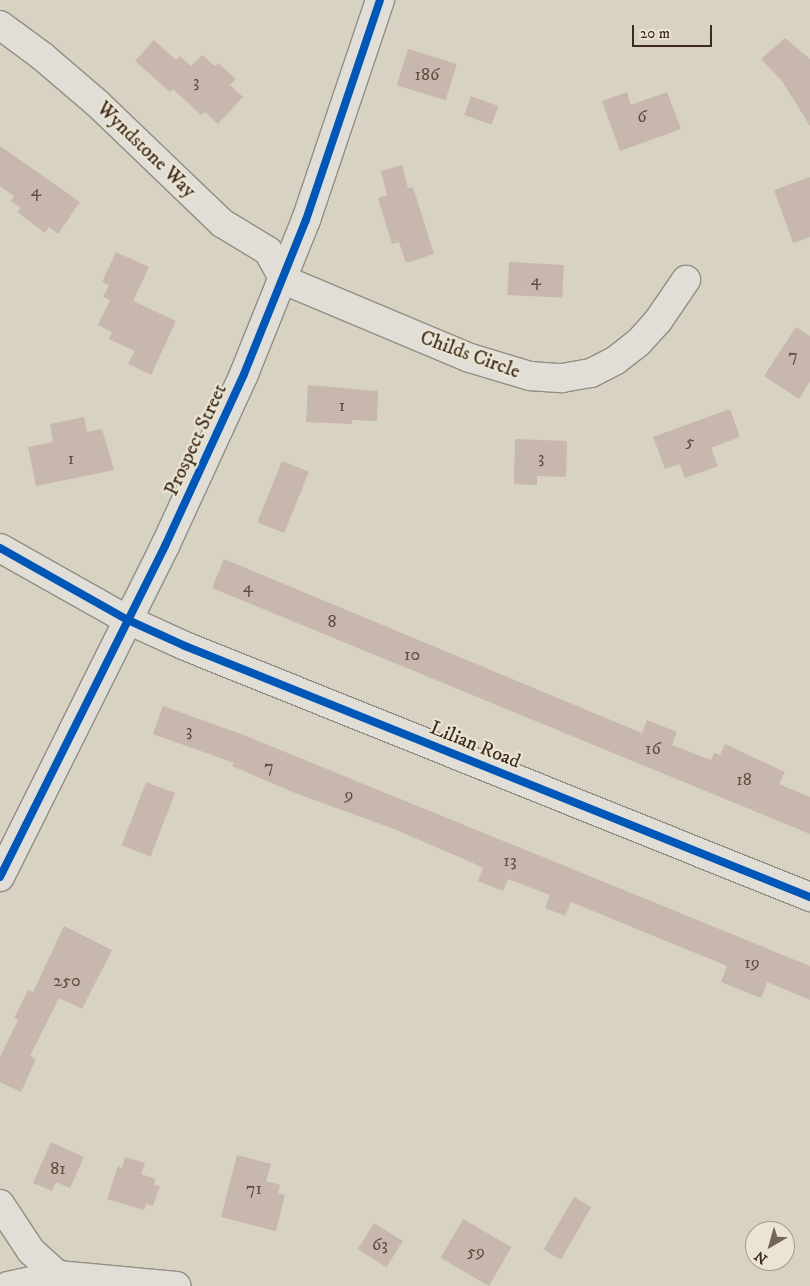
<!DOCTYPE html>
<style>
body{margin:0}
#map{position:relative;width:810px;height:1286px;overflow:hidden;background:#d7d2c2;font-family:"IM FELL DW Pica",serif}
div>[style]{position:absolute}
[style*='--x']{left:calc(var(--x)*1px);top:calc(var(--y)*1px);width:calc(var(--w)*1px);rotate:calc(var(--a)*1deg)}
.building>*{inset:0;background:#c8b7ad;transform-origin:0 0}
.roads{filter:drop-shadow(1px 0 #938d83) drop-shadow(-1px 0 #938d83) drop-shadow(0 1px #938d83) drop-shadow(0 -1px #938d83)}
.minor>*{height:28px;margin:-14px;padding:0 14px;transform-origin:14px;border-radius:14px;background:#e0ded6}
.tertiary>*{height:28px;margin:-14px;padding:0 14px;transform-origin:14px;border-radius:14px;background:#e0ded6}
.cycleway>*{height:8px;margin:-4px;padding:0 4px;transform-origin:4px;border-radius:4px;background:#0057b8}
span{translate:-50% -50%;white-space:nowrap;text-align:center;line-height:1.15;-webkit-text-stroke:4.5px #eae5d2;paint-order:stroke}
.number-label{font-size:18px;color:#614d41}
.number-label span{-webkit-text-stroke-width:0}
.street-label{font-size:20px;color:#3f2a1d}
.north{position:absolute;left:745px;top:1221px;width:50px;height:50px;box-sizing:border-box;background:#eae5d2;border:1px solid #a69a8a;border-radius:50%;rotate:218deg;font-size:14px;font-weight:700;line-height:20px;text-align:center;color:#3f2a1d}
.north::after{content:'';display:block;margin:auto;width:18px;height:22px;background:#746557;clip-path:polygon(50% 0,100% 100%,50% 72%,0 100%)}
.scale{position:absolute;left:632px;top:25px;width:80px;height:22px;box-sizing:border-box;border:2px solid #3f2a1d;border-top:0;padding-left:6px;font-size:15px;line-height:18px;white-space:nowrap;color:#3f2a1d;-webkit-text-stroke:4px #eae5d2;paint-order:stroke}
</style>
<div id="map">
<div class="building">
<div style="clip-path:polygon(785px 38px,810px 59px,810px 126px,782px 81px,761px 59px)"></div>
<div style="clip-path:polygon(154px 40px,176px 60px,180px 56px,191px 66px,202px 55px,215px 66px,218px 63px,236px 79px,230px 85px,243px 97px,218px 124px,205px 112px,201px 115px,173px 89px,170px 92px,135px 61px)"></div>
<div style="left:408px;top:49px;width:51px;height:38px;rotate:17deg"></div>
<div style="clip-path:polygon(627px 92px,631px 105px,667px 92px,681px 129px,620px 151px,602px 101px)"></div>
<div style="left:471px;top:96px;width:29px;height:20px;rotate:20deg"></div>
<div style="clip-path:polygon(0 146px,80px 202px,58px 234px,49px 227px,45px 233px,17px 212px,21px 208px,11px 201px,14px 196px,0 186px)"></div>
<div style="clip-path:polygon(402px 165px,408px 188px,413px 187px,434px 254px,406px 263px,399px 242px,392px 244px,378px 198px,387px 195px,381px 171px)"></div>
<div style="clip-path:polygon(810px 177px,810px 237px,793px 243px,774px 190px)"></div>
<div style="clip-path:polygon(116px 252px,149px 267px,133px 301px,176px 321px,151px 375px,128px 364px,135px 351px,109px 339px,112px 332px,98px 325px,110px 300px,103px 297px,109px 285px,102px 282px)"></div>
<div style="left:509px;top:262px;width:55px;height:33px;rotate:3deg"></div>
<div style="clip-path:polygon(796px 327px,810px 336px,810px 381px,799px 399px,764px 376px)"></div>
<div style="clip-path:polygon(308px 385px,378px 391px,377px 421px,352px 420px,352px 424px,306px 422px)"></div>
<div style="clip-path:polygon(730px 409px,740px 437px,711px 448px,718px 466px,685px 478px,680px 464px,665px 469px,653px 437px)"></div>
<div style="clip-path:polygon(84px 417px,87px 432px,102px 429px,114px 470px,36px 486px,28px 447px,53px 442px,50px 424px)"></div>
<div style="clip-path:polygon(515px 439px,567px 441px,566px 477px,537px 476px,537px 485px,514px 484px)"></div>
<div style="left:282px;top:461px;width:29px;height:66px;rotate:22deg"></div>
<div style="clip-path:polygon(224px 559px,642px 733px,647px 720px,677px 732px,672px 745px,711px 760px,714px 753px,720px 755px,725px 744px,785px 772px,779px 784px,810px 797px,810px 834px,212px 588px)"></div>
<div style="clip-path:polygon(163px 706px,241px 734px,810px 966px,810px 1000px,767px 982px,761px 998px,721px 982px,727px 966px,571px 902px,565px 916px,545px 908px,550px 895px,508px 879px,503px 891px,478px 881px,483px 868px,473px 863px,394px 829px,295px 793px,232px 766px,234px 763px,153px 734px)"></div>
<div style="left:146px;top:782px;width:31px;height:68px;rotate:21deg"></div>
<div style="clip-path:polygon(64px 926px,112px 950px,82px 1009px,59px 998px,30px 1056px,36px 1059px,21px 1092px,0 1082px,0 1057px,18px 1020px,14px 1018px,28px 990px,33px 992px)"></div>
<div style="clip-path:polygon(51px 1142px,84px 1157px,70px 1188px,56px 1182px,52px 1191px,33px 1183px)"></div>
<div style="clip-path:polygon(237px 1155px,271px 1164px,266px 1181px,280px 1185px,278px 1193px,285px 1195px,276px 1231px,221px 1217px)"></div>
<div style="clip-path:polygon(125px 1157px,145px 1163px,141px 1174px,156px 1179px,154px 1185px,160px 1186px,153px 1206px,146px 1204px,144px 1210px,107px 1199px,118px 1166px,122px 1168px)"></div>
<div style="left:574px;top:1197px;width:20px;height:61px;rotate:30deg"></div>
<div style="left:463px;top:1219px;width:56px;height:45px;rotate:30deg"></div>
<div style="left:374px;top:1223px;width:34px;height:31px;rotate:32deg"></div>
</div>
<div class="roads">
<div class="minor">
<div style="--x:0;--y:25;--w:52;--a:36.4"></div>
<div style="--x:42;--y:56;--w:74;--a:40.6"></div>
<div style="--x:98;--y:104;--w:172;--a:43.8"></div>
<div style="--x:222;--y:223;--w:54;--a:31.3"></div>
<div style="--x:268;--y:251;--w:33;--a:61"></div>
<div style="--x:284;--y:280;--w:202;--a:22.8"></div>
<div style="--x:470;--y:358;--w:63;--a:16.7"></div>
<div style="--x:530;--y:376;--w:32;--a:4"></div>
<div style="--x:562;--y:378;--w:29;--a:-10"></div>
<div style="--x:591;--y:373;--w:28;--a:-27"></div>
<div style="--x:616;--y:360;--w:29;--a:-38"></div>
<div style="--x:639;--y:342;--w:28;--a:-48"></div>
<div style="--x:658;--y:321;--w:50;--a:-55.7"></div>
<div style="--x:0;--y:548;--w:147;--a:29.4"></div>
<div style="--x:128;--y:620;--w:63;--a:24.5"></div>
<div style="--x:185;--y:646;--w:674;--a:21.88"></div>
<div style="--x:0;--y:1204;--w:56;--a:56.6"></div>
<div style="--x:31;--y:1251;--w:36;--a:42"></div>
<div style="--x:58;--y:1275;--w:119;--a:5.3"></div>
<div style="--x:8;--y:1286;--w:51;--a:-12.4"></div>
</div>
<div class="tertiary">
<div style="--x:0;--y:877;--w:370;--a:-63.5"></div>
<div style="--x:165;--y:546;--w:189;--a:-65.3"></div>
<div style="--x:244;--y:374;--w:166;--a:-68.1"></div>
<div style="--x:306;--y:220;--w:232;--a:-71.4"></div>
</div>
</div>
<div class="cycleway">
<div style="--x:0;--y:548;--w:147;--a:29.4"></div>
<div style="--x:128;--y:620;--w:63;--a:24.5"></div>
<div style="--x:185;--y:646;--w:674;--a:21.88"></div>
<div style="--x:0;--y:877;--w:370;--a:-63.5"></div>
<div style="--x:165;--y:546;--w:189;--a:-65.3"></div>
<div style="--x:244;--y:374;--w:166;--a:-68.1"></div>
<div style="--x:306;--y:220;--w:232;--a:-71.4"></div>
</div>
<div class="number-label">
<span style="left:427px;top:75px">186</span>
<span style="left:196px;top:82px">3</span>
<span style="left:642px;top:117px">6</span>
<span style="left:36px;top:191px">4</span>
<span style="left:536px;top:280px">4</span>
<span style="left:793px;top:356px">7</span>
<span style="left:342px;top:406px">1</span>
<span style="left:690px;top:442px">5</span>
<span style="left:541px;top:458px">3</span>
<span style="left:71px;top:459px">1</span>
<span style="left:248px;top:587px">4</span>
<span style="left:332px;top:622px">8</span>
<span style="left:412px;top:655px">10</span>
<span style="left:189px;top:731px">3</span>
<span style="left:653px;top:749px">16</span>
<span style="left:269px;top:767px">7</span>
<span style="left:744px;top:780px">18</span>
<span style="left:349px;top:795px">9</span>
<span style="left:510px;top:861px">13</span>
<span style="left:752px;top:963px">19</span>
<span style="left:67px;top:981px">250</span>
<span style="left:58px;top:1169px">81</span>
<span style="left:254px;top:1189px">71</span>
<span style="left:380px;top:1245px">63</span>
<span style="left:476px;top:1252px">59</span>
</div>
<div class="street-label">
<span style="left:146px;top:150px;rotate:44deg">Wyndstone Way</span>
<span style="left:470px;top:355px;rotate:20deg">Childs Circle</span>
<span style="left:196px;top:440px;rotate:-65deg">Prospect Street</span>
<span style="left:475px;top:745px;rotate:22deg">Lilian Road</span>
</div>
<div class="north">N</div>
<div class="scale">20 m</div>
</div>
